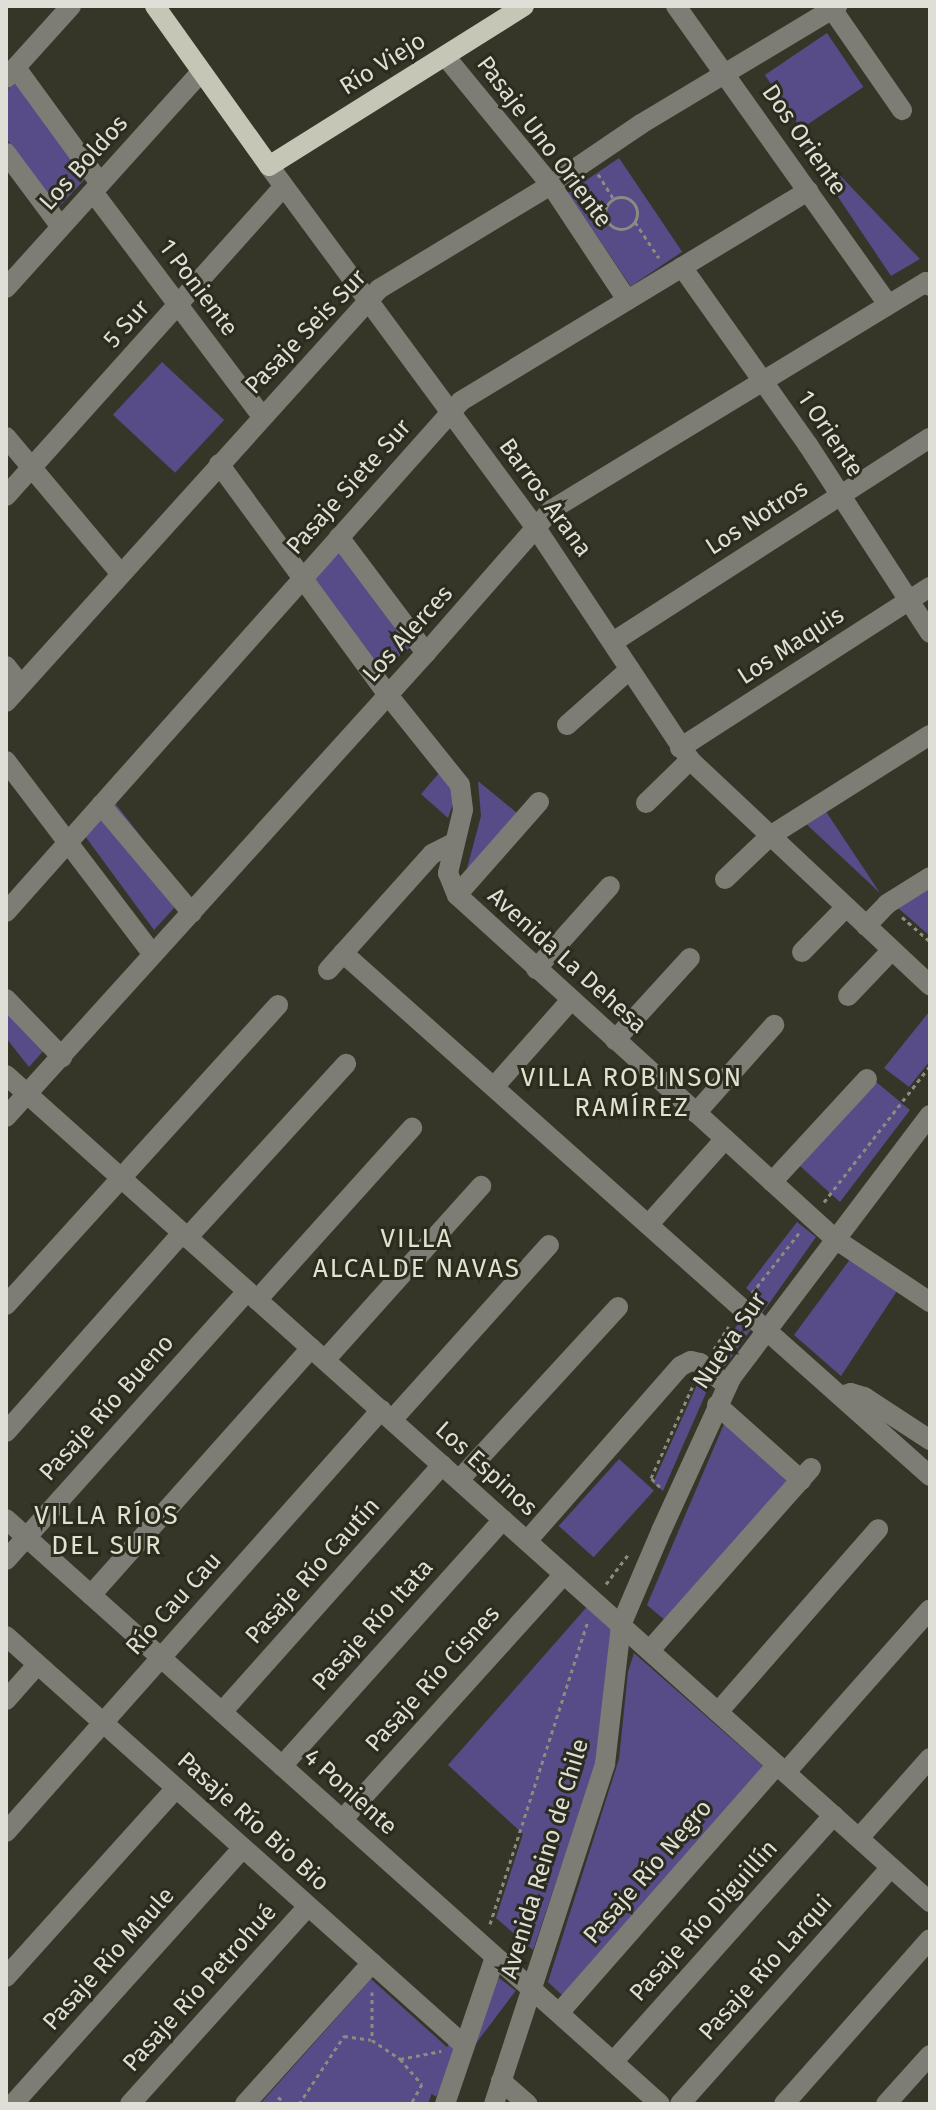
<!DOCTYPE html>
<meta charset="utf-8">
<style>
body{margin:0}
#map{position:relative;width:936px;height:2110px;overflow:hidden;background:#363628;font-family:"Fira Sans",sans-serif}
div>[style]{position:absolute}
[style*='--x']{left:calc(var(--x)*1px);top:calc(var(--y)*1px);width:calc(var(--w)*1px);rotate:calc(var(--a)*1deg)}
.green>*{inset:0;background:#574b88;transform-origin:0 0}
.path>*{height:3px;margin-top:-1.5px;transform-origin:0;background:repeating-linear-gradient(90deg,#8b8b80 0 4px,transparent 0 8px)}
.path>.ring{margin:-1.5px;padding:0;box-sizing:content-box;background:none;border:3px solid #8b8b80;border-radius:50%}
.minor>*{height:20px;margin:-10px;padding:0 10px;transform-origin:10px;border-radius:10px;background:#7d7d76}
.major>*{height:20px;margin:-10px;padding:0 10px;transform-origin:10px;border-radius:10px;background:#c6c6b7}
span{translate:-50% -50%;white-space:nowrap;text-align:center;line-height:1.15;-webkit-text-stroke:6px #2c2c1e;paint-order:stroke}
.street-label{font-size:24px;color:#dfdfd7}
.neighbourhood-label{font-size:26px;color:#e1e1cf;letter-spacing:2px}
.frame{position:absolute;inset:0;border:8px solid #dfdfd7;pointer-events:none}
</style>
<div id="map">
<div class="green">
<div style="left:827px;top:33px;width:65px;height:75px;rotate:56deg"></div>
<div style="clip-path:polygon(18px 79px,87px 177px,57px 209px,6px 138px,6px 91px)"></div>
<div style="clip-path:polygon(808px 142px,920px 259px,891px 276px,804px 146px)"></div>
<div style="left:619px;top:158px;width:113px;height:62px;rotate:56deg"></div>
<div style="left:162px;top:362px;width:85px;height:72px;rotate:43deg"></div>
<div style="left:340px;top:549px;width:121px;height:44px;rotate:53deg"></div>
<div style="clip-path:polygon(440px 772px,450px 782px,454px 801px,448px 818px,421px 794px)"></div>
<div style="clip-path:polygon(478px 781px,517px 813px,465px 876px,481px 816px)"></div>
<div style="clip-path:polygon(115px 803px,186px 895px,154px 930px,85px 836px)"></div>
<div style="clip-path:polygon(823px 807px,880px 893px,802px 820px)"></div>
<div style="clip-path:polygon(930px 888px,930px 936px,898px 908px)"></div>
<div style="clip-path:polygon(6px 988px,54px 1039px,29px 1067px,6px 1038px)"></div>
<div style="clip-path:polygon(929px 1012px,930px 1061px,909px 1087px,884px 1068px)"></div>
<div style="clip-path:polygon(875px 1081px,910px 1110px,840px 1202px,800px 1166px)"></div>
<div style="clip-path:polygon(797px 1222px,816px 1237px,706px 1393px,663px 1491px,653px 1483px,697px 1385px,756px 1297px,746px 1288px)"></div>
<div style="clip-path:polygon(851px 1258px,899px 1288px,841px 1376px,794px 1335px)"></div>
<div style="clip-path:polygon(724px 1424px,789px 1481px,667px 1622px,647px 1605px)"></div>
<div style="left:619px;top:1459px;width:47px;height:90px;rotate:42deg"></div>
<div style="clip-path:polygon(592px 1601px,612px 1623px,596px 1764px,533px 1950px,496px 1918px,523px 1834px,448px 1765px)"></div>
<div style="clip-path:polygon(634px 1653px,764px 1767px,562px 1995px,548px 1982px,619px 1759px,628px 1672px)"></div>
<div style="left:499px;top:1978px;width:21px;height:133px;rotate:37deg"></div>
<div style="clip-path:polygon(371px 1979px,448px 2048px,428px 2104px,260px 2104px)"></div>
</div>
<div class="path">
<div style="--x:598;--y:174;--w:28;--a:58"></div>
<div class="ring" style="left:605px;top:197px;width:29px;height:29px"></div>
<div style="--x:635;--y:222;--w:43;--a:56.3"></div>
<div style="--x:902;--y:917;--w:37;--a:41"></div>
<div style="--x:824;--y:1202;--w:172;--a:-52.1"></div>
<div style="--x:752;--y:1293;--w:76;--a:-51.9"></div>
<div style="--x:714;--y:1349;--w:27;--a:-57"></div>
<div style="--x:660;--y:1487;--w:13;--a:-135"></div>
<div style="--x:651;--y:1478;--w:104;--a:-65.6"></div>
<div style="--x:606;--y:1584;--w:36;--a:-53"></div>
<div style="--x:490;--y:1924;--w:316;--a:-72.1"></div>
<div style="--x:372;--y:1992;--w:48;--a:90"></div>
<div style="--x:372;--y:2040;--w:34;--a:34"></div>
<div style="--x:400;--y:2059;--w:42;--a:-11"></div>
<div style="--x:400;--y:2059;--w:33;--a:49"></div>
<div style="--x:422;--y:2084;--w:23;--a:119"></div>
<div style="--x:278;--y:2097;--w:11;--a:41"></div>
<div style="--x:299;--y:2104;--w:82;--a:-56.5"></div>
<div style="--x:344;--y:2036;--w:27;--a:8"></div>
</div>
<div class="minor">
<div style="--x:676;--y:6;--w:366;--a:54.6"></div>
<div style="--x:832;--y:9;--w:123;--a:55.3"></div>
<div style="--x:445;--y:56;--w:167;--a:50.6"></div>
<div style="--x:551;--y:185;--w:138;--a:56.5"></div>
<div style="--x:16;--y:68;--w:142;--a:53.9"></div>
<div style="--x:6;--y:78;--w:97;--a:-47.9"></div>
<div style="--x:6;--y:153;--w:92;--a:53.4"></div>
<div style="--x:269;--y:166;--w:450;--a:53.6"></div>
<div style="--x:536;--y:528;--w:278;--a:56.4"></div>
<div style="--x:690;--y:760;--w:329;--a:43.2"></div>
<div style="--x:93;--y:192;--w:281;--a:53"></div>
<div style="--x:682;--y:267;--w:218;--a:54.7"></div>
<div style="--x:808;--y:445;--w:224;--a:57"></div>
<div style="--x:6;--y:288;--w:290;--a:-47.9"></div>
<div style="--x:6;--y:437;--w:179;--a:50"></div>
<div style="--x:219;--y:464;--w:286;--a:53.8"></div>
<div style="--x:388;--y:695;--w:115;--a:51.3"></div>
<div style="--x:460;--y:785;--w:25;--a:83"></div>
<div style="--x:463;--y:810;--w:65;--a:103.4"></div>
<div style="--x:448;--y:873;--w:24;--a:68"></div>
<div style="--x:457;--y:895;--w:511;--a:42.3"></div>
<div style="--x:835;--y:1239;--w:114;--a:33.6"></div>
<div style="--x:6;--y:496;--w:416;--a:-48.1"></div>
<div style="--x:339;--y:537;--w:145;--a:53.1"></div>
<div style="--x:613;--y:642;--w:377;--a:-32.8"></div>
<div style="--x:6;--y:666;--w:24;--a:52"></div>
<div style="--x:6;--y:702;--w:557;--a:-47.91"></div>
<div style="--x:379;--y:289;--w:201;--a:-31.2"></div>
<div style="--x:551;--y:185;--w:109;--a:-34.1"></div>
<div style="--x:641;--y:124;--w:229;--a:-31"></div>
<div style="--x:567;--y:725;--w:84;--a:-41.6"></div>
<div style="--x:680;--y:748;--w:297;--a:-32.8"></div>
<div style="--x:6;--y:761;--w:243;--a:52.8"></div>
<div style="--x:646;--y:803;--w:62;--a:-44.3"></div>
<div style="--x:101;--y:805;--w:141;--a:49.9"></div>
<div style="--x:725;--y:879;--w:62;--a:-43.7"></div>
<div style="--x:770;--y:836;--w:189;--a:-32.3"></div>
<div style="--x:457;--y:895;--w:124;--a:-48.6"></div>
<div style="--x:6;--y:912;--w:684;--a:-48.32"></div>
<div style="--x:461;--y:401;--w:406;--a:-31.2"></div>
<div style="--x:866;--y:926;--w:30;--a:-46"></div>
<div style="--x:887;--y:904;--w:51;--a:-32.1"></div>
<div style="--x:802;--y:952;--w:63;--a:-45.6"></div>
<div style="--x:343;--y:953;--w:786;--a:41.7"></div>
<div style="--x:536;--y:969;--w:111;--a:-48.3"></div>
<div style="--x:328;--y:970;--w:156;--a:-48.1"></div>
<div style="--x:432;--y:854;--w:25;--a:-27"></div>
<div style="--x:848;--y:996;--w:62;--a:-46.3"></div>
<div style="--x:6;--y:999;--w:81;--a:46"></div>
<div style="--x:615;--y:1040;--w:111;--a:-47.6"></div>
<div style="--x:6;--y:1075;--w:1240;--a:41.83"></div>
<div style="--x:494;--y:1087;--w:116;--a:-48.5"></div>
<div style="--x:696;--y:1113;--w:118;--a:-48.4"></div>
<div style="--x:6;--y:1117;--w:626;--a:-47.85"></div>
<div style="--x:426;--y:653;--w:190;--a:-48.8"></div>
<div style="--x:551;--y:510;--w:439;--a:-31.3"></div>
<div style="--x:926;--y:282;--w:6;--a:45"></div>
<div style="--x:772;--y:1182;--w:140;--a:-47.3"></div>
<div style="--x:649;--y:1224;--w:114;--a:-48.2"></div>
<div style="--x:187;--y:1238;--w:236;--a:-47.6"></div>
<div style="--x:257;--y:1300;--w:232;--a:-48"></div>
<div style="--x:6;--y:1305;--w:405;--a:-47.8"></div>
<div style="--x:325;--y:1360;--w:234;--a:-48.1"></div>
<div style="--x:841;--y:1396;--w:10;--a:-17"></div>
<div style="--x:851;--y:1393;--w:14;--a:17"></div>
<div style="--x:864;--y:1397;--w:79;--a:33.1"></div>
<div style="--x:717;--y:1405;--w:113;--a:41.8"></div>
<div style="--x:392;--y:1420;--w:235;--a:-48.1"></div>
<div style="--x:6;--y:1432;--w:266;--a:-48.5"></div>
<div style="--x:459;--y:1480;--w:235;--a:-47.4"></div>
<div style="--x:6;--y:1519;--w:877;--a:41.81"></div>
<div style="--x:527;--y:1541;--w:233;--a:-48.7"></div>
<div style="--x:681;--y:1366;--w:11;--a:-27"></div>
<div style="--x:691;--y:1361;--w:9;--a:13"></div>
<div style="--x:700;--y:1363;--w:35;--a:40"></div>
<div style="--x:6;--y:1560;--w:361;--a:-48.1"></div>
<div style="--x:91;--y:1595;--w:331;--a:-48.3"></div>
<div style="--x:6;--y:1636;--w:615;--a:41.77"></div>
<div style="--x:650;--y:1650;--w:243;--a:-48.5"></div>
<div style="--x:6;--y:1700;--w:47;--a:-48.5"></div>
<div style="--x:222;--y:1712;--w:331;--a:-48.3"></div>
<div style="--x:718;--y:1712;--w:243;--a:-48.8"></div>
<div style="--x:282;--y:1766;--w:331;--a:-48.1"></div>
<div style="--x:786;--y:1772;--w:217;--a:-48.5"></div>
<div style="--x:342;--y:1820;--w:331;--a:-47.9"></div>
<div style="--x:6;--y:1832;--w:565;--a:-48.37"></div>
<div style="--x:859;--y:1838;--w:107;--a:-48.4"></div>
<div style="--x:6;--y:1977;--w:254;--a:-48"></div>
<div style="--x:559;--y:2013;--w:330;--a:-48.7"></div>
<div style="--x:613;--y:2062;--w:331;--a:-48.2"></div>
<div style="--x:501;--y:2081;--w:35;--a:41"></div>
<div style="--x:13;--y:2104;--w:344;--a:-48.1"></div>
<div style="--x:130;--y:2104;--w:266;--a:-48"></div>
<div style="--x:245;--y:2104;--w:190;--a:-48"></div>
<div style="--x:445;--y:2104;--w:155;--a:-71.2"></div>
<div style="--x:494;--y:2104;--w:358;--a:-71.9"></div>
<div style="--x:605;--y:1764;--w:140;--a:-83.4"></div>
<div style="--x:621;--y:1625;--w:104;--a:-66.9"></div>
<div style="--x:662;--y:1529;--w:166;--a:-65.4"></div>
<div style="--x:731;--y:1378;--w:330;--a:-52.9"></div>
<div style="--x:680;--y:2104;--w:317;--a:-48.3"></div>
<div style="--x:784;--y:2104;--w:220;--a:-48.5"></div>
<div style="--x:886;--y:2104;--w:66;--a:-48.1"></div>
</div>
<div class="major">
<div style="--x:155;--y:6;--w:196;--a:54.5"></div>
<div style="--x:269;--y:166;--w:301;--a:-32.1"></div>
</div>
<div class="street-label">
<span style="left:383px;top:64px;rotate:-32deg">Río Viejo</span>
<span style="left:804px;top:140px;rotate:55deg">Dos Oriente</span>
<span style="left:544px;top:142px;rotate:53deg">Pasaje Uno Oriente</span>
<span style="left:84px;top:163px;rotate:-48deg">Los Boldos</span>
<span style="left:198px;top:288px;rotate:53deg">1 Poniente</span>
<span style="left:127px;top:324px;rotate:-48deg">5 Sur</span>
<span style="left:306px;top:332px;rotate:-46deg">Pasaje Seis Sur</span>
<span style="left:830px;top:434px;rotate:56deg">1 Oriente</span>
<span style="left:349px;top:487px;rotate:-48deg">Pasaje Siete Sur</span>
<span style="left:545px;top:498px;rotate:54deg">Barros Arana</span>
<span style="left:757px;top:518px;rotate:-33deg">Los Notros</span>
<span style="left:408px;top:634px;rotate:-48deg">Los Alerces</span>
<span style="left:791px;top:646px;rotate:-33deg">Los Maquis</span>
<span style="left:567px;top:961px;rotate:42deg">Avenida La Dehesa</span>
<span style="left:730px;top:1341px;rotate:-56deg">Nueva Sur</span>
<span style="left:107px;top:1408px;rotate:-48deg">Pasaje Río Bueno</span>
<span style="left:486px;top:1469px;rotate:42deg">Los Espinos</span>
<span style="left:313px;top:1571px;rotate:-48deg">Pasaje Río Cautín</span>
<span style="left:174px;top:1604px;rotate:-48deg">Río Cau Cau</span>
<span style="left:373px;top:1625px;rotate:-48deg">Pasaje Río Itata</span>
<span style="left:433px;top:1679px;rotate:-48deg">Pasaje Río Cisnes</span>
<span style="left:350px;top:1792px;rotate:42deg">4 Poniente</span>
<span style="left:253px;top:1822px;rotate:42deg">Pasaje Río Bio Bio</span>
<span style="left:545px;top:1859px;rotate:-73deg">Avenida Reino de Chile</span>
<span style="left:648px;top:1872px;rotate:-49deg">Pasaje Río Negro</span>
<span style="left:704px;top:1921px;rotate:-48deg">Pasaje Río Diguillín</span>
<span style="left:109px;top:1959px;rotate:-48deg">Pasaje Río Maule</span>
<span style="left:766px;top:1968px;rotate:-48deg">Pasaje Río Larqui</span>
<span style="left:200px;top:1988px;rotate:-48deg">Pasaje Río Petrohué</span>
</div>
<div class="neighbourhood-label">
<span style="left:632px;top:1093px">VILLA ROBINSON<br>RAMÍREZ</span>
<span style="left:417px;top:1254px">VILLA<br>ALCALDE NAVAS</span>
<span style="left:107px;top:1531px">VILLA RÍOS<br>DEL SUR</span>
</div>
<div class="frame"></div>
</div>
